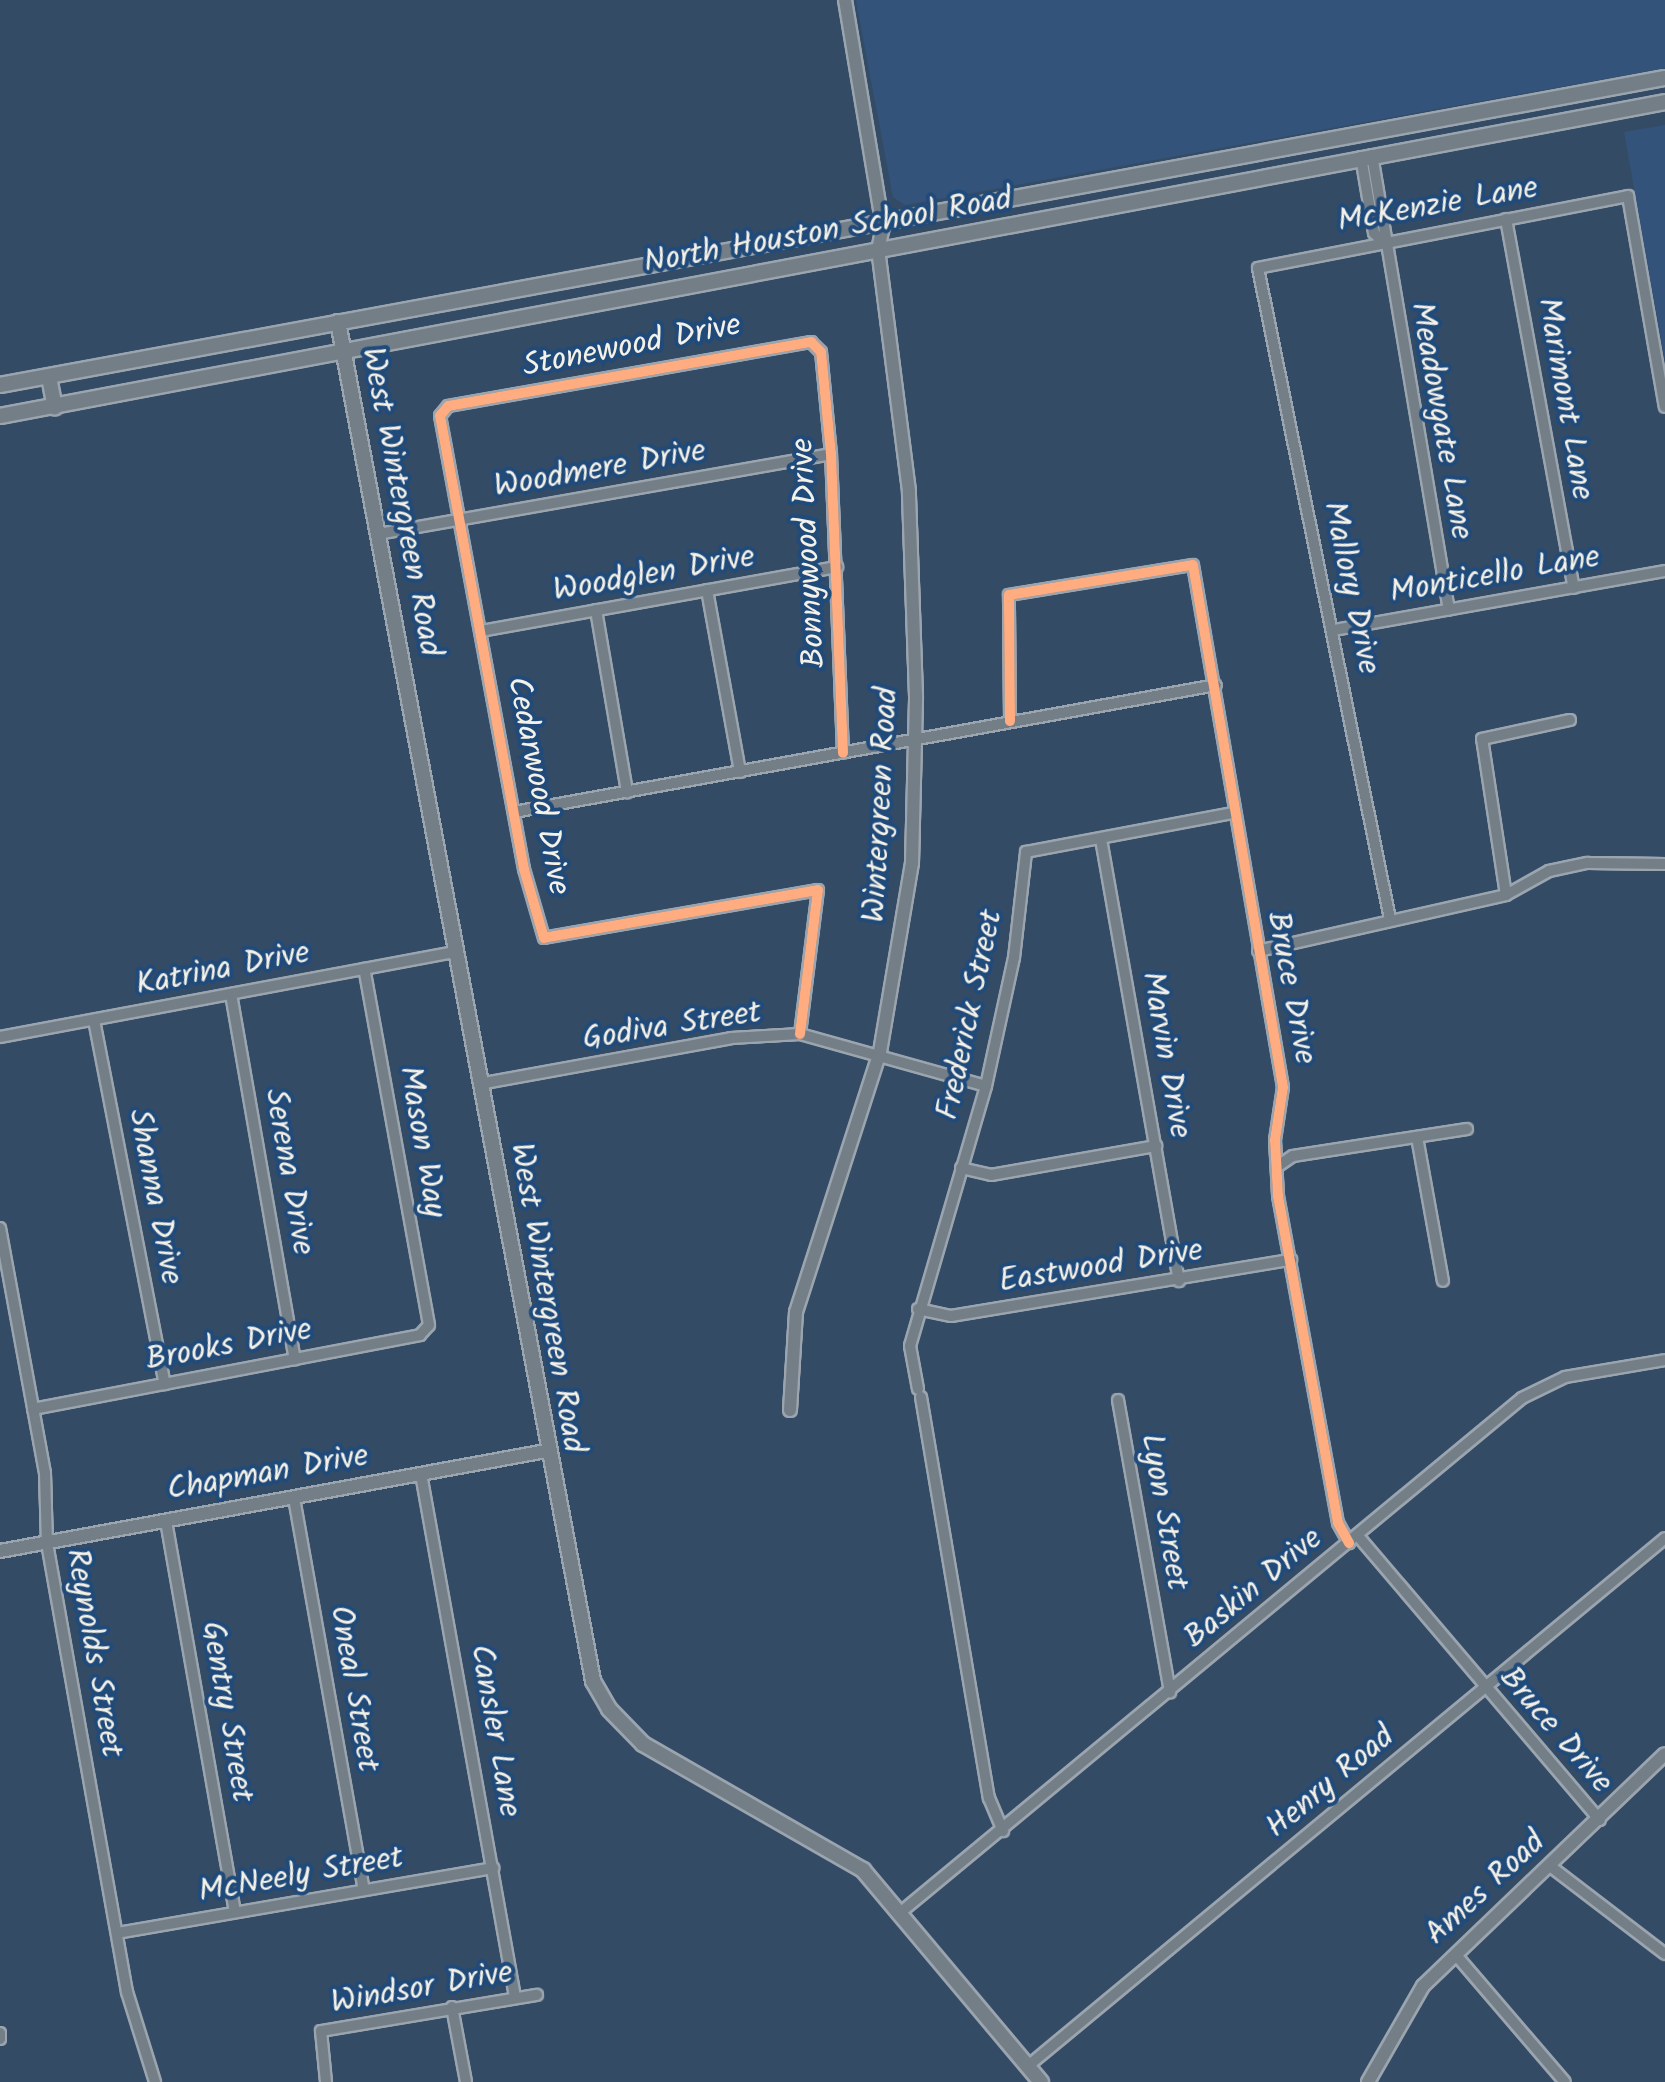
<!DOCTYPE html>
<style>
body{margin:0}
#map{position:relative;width:1665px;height:2082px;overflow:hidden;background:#344b65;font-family:Kalam,sans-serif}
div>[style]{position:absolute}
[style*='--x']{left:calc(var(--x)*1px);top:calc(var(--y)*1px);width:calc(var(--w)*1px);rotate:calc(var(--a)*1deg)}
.built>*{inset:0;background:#34537b}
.roads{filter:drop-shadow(2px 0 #9ba5af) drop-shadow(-2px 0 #9ba5af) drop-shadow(0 2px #9ba5af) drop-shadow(0 -2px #9ba5af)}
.minor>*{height:10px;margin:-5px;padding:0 5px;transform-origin:5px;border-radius:5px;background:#737e87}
.tertiary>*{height:12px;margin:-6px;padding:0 6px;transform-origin:6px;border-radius:6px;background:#737e87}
.secondary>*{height:14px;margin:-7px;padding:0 7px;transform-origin:7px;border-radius:7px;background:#737e87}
.cycleway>*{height:10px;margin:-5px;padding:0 5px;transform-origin:5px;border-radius:5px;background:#ffac80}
span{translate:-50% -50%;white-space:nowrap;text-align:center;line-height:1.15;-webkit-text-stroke:8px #1f4a7a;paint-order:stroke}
.street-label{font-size:32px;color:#f4f1e8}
</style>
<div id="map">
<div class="built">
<div style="clip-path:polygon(856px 0,1665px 0,1665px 68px,905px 205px,893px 197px)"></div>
<div style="clip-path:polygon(1665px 125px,1665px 360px,1624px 132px)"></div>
</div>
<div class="roads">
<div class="minor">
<div style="--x:1372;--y:155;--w:461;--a:80.4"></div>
<div style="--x:1361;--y:157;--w:77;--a:80.3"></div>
<div style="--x:1374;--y:233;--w:11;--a:45"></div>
<div style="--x:1506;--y:219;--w:375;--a:79.6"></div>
<div style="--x:378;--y:534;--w:460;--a:-10"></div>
<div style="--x:707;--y:590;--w:185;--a:79.7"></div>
<div style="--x:596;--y:610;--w:185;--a:80.3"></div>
<div style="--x:1334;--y:630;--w:336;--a:-10.1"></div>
<div style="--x:481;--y:631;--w:362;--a:-10.2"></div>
<div style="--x:1010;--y:721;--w:126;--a:-90.5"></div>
<div style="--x:1009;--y:595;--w:186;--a:-9.3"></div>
<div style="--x:1193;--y:565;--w:530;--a:80.22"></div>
<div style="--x:1283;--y:1087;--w:54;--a:98.6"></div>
<div style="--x:1275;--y:1140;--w:56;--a:86.9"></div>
<div style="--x:1278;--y:1196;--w:332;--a:79.6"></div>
<div style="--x:1338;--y:1523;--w:23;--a:61"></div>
<div style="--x:514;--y:812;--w:713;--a:-10.25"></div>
<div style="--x:1101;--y:839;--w:449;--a:80"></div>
<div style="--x:1506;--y:895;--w:158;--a:-98.7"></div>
<div style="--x:1482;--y:739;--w:90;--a:-12.2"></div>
<div style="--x:1390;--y:919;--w:664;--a:-101.46"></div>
<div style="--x:1258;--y:268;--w:377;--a:-11"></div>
<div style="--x:1628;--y:196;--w:214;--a:80.1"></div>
<div style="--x:1258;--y:951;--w:254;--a:-12.7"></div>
<div style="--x:1506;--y:895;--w:49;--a:-29.2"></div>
<div style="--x:1549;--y:871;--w:40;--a:-12"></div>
<div style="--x:1588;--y:863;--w:77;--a:0.7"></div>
<div style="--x:231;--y:994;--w:371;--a:80.1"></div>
<div style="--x:94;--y:1020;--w:371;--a:79"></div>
<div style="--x:800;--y:1034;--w:145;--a:-82.9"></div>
<div style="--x:818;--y:890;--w:278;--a:170.1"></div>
<div style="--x:544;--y:938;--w:72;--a:-106.2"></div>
<div style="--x:524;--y:869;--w:461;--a:-100.5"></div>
<div style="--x:440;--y:416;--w:13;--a:-51"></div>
<div style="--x:448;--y:406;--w:369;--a:-10"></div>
<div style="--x:811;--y:342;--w:14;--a:45"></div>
<div style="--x:821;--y:352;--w:102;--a:84.4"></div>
<div style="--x:831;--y:454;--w:299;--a:87.7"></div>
<div style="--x:0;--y:1037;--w:462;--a:-10.6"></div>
<div style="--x:479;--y:1084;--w:256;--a:-10.3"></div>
<div style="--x:731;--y:1038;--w:69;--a:-3.3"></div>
<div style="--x:800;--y:1034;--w:193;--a:15.6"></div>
<div style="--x:1417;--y:1137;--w:146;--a:79.8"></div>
<div style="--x:1278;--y:1166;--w:18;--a:-34"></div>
<div style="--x:1293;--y:1156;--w:176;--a:-8.8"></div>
<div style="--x:961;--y:1168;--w:31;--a:13"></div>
<div style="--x:991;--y:1175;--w:168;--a:-10"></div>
<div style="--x:0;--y:1228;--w:249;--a:79.6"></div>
<div style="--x:45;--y:1473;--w:70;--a:88.4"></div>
<div style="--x:47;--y:1543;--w:456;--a:79.9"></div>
<div style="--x:127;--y:1992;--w:94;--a:72.7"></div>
<div style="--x:918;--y:1309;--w:34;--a:12"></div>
<div style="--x:951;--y:1316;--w:345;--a:-9.4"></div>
<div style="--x:918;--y:1389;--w:44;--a:-100.5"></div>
<div style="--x:910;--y:1346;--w:271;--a:-73.7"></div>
<div style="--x:986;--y:1086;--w:131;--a:-77.7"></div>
<div style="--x:1014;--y:958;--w:107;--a:-83.5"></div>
<div style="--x:1026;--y:852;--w:210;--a:-10.7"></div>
<div style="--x:921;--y:1397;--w:407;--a:80.4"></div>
<div style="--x:989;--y:1798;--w:36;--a:67"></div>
<div style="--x:1118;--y:1400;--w:297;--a:79.9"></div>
<div style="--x:33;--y:1409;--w:394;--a:-10.8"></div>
<div style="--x:420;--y:1335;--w:13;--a:-48"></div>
<div style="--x:429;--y:1325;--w:362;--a:-100.3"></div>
<div style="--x:421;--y:1474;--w:531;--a:79.81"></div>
<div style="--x:294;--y:1498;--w:398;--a:79.9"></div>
<div style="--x:166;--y:1521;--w:397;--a:80"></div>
<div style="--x:1358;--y:1536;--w:373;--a:49.6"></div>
<div style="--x:1550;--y:1866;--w:145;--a:37.4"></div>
<div style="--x:901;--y:1912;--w:806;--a:-39.61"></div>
<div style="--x:1522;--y:1398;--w:48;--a:-26"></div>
<div style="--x:1565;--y:1377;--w:101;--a:-9.6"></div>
<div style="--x:117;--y:1933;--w:382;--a:-9.8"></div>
<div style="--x:1456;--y:1955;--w:167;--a:49.4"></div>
<div style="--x:452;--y:2007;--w:76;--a:79.4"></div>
<div style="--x:0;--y:2033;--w:6;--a:90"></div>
<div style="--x:1028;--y:2066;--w:827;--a:-39.65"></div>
<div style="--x:326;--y:2082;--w:51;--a:-95.6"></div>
<div style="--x:321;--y:2031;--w:219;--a:-9.5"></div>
</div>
<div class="tertiary">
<div style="--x:790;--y:1410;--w:98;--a:-86.5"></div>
<div style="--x:796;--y:1312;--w:273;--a:-72.1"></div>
<div style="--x:880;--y:1052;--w:192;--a:-80.4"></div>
<div style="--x:912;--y:863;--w:167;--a:-88.6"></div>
<div style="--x:916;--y:696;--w:205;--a:-92"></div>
<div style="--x:909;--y:491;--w:243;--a:-97.3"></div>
<div style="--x:878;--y:250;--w:24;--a:-78"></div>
<div style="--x:883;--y:227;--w:230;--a:-99.5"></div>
<div style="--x:0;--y:1551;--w:555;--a:-10.38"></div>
<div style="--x:1368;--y:2082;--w:111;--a:-60.2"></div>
<div style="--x:1423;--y:1986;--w:335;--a:-43.8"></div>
</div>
<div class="secondary">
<div style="--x:338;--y:322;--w:1383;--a:79.37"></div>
<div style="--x:593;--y:1681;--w:32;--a:60"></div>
<div style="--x:609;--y:1709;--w:49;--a:45.8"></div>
<div style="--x:643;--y:1744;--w:254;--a:29.8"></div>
<div style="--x:863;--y:1870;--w:277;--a:50"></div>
<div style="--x:49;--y:377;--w:31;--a:79"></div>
<div style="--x:0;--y:385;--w:1693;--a:-10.45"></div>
<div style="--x:0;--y:416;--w:1694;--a:-10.68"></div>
</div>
</div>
<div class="cycleway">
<div style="--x:1010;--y:721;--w:126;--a:-90.5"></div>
<div style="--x:1009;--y:595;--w:186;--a:-9.3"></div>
<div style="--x:1193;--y:565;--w:530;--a:80.22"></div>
<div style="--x:1283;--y:1087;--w:54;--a:98.6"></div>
<div style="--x:1275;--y:1140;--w:56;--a:86.9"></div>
<div style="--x:1278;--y:1196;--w:332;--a:79.6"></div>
<div style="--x:1338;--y:1523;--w:23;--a:61"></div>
<div style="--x:800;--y:1034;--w:145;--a:-82.9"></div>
<div style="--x:818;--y:890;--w:278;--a:170.1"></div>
<div style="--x:544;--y:938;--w:72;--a:-106.2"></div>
<div style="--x:524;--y:869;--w:461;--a:-100.5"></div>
<div style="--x:440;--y:416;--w:13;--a:-51"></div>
<div style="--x:448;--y:406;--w:369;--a:-10"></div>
<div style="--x:811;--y:342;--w:14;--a:45"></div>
<div style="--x:821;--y:352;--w:102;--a:84.4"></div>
<div style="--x:831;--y:454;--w:299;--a:87.7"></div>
</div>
<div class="street-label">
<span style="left:1438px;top:206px;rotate:-10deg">McKenzie Lane</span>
<span style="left:828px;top:232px;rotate:-10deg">North Houston School Road</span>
<span style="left:632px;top:347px;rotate:-11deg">Stonewood Drive</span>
<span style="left:1564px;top:399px;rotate:80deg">Marimont Lane</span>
<span style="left:1440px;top:421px;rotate:80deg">Meadowgate Lane</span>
<span style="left:600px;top:470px;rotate:-10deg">Woodmere Drive</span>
<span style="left:400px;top:502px;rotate:79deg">West Wintergreen Road</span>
<span style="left:810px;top:553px;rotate:-93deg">Bonnywood Drive</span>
<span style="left:654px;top:575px;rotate:-10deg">Woodglen Drive</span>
<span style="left:1495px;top:576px;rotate:-10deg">Monticello Lane</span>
<span style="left:1350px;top:588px;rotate:78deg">Mallory Drive</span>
<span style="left:537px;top:786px;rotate:79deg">Cedarwood Drive</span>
<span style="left:882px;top:805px;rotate:-87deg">Wintergreen Road</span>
<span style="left:223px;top:970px;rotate:-11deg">Katrina Drive</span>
<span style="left:1290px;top:988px;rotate:79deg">Bruce Drive</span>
<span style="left:971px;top:1015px;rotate:-78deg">Frederick Street</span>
<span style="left:672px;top:1027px;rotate:-9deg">Godiva Street</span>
<span style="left:1165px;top:1055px;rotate:80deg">Marvin Drive</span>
<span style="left:421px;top:1142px;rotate:80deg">Mason Way</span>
<span style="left:288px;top:1172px;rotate:80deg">Serena Drive</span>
<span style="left:154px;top:1197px;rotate:79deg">Shanna Drive</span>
<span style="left:1101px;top:1267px;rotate:-9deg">Eastwood Drive</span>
<span style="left:546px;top:1298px;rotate:80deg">West Wintergreen Road</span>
<span style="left:229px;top:1346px;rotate:-11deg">Brooks Drive</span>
<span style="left:268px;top:1474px;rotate:-10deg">Chapman Drive</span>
<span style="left:1163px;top:1512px;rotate:80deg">Lyon Street</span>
<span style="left:1254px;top:1589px;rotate:-40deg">Baskin Drive</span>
<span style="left:93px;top:1653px;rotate:80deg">Reynolds Street</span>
<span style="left:353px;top:1689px;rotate:80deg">Oneal Street</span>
<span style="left:226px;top:1712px;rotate:80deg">Gentry Street</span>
<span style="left:494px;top:1731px;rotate:80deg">Cansler Lane</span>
<span style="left:1555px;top:1731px;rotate:49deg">Bruce Drive</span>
<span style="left:1331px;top:1783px;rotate:-40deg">Henry Road</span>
<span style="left:301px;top:1876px;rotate:-10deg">McNeely Street</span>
<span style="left:1486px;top:1889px;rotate:-43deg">Ames Road</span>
<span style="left:422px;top:1989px;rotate:-10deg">Windsor Drive</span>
</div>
</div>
